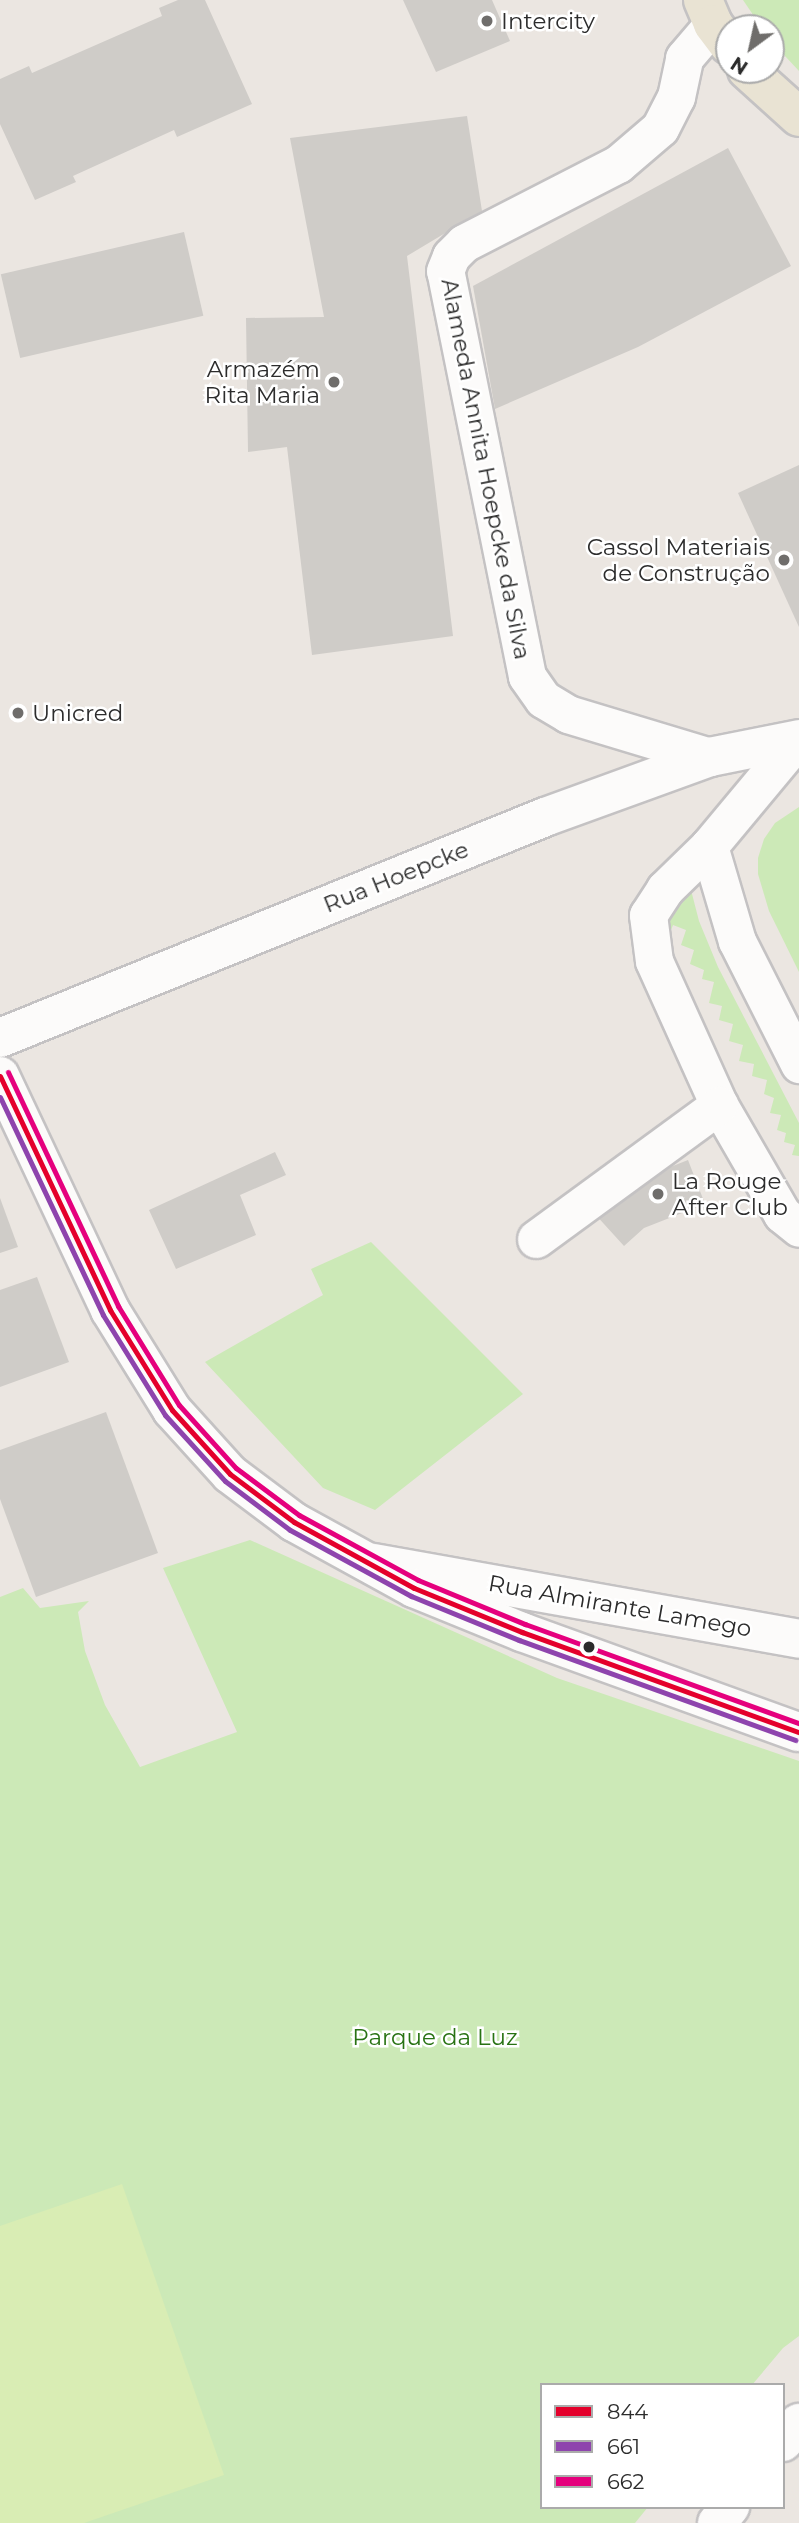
<!DOCTYPE html>
<meta charset="utf-8">
<style>
body{margin:0}
#map{position:relative;width:799px;height:2523px;overflow:hidden;background:#ebe6e1;font-family:Montserrat,sans-serif}
div>[style]{position:absolute}
[style*='--x']{left:calc(var(--x)*1px);top:calc(var(--y)*1px);width:calc(var(--w)*1px);rotate:calc(var(--a)*1deg)}
.green>*{inset:0;background:#cce9b7}
.pitch>*{inset:0;background:#d9edb4}
.building>*{inset:0;background:#cfccc8;transform-origin:0 0}
.roads{filter:drop-shadow(2px 0 #c4c2c3) drop-shadow(-2px 0 #c4c2c3) drop-shadow(0 2px #c4c2c3) drop-shadow(0 -2px #c4c2c3)}
.minor>*{height:37px;margin:-18.5px;padding:0 18.5px;transform-origin:18.5px;border-radius:18.5px;background:#fcfbfa}
.tertiary>*{height:38px;margin:-19px;padding:0 19px;transform-origin:19px;border-radius:19px;background:#fcfbfa}
.secondary>*{height:38px;margin:-19px;padding:0 19px;transform-origin:19px;border-radius:19px;background:#fcfbfa}
.primary>*{height:38px;margin:-19px;padding:0 19px;transform-origin:19px;border-radius:19px;background:#e9e3d3}
.bus-1>*{height:5px;margin:-2.5px;padding:0 2.5px;transform-origin:2.5px;border-radius:2.5px;background:#e4002b}
.bus-2>*{height:5px;margin:-2.5px;padding:0 2.5px;transform-origin:2.5px;border-radius:2.5px;background:#8e44ad}
.bus-3>*{height:5px;margin:-2.5px;padding:0 2.5px;transform-origin:2.5px;border-radius:2.5px;background:#e5007d}
.dots>*{width:19px;height:19px;translate:-50% -50%;box-sizing:border-box;border:4px solid #fff;border-radius:50%}
span{translate:-50% -50%;white-space:nowrap;text-align:center;line-height:1.15;-webkit-text-stroke:5px #fff;paint-order:stroke}
.poi-label{font-size:23px;color:#2c2c2c}
.left{translate:0 -50%;text-align:left}
.right{translate:-100% -50%;text-align:right}
.street-label{font-size:23px;color:#2c2c2c}
.park-label{font-size:23px;color:#287213}
.legend{position:absolute;left:540px;top:2383px;width:245px;height:126px;box-sizing:border-box;background:#fff;border:2px solid #ababab;margin:0;padding:9px 12px;list-style:none;font-size:21px;color:#2c2c2c}
.legend li{display:flex;align-items:center;gap:14px;height:35px}
.legend b{width:35px;border:2px solid #ababab}
.north{position:absolute;left:715px;top:14px;width:70px;height:70px;box-sizing:border-box;background:#fff;border:2px solid #ababab;border-radius:50%;rotate:213deg;font-size:19px;font-weight:700;line-height:28px;text-align:center;color:#2c2c2c}
.north::after{content:'';display:block;margin:auto;width:24px;height:32px;background:#6f6d6b;clip-path:polygon(50% 0,100% 100%,50% 72%,0 100%)}
</style>
<div id="map">
<div class="green">
<div style="clip-path:polygon(743px 0,799px 0,799px 71px,771px 41px,771px 28px,762px 28px)"></div>
<div style="clip-path:polygon(799px 807px,799px 972px,769px 911px,758px 874px,758px 858px,764px 839px,775px 823px)"></div>
<div style="clip-path:polygon(687px 890px,691px 890px,699px 921px,718px 967px,799px 1123px,799px 1156px,792px 1155px,795px 1145px,784px 1142px,786px 1133px,777px 1130px,781px 1115px,770px 1113px,774px 1098px,764px 1094px,767px 1080px,752px 1076px,754px 1064px,739px 1061px,743px 1045px,729px 1041px,733px 1024px,719px 1020px,722px 1006px,709px 1003px,714px 982px,702px 979px,704px 970px,690px 964px,694px 950px,681px 945px,686px 930px,673px 925px,665px 946px,659px 927px)"></div>
<div style="clip-path:polygon(371px 1242px,523px 1394px,375px 1510px,323px 1488px,205px 1362px,323px 1295px,311px 1269px)"></div>
<div style="clip-path:polygon(250px 1540px,557px 1678px,799px 1761px,799px 2336px,783px 2348px,752px 2385px,542px 2385px,542px 2507px,648px 2507px,635px 2523px,0 2523px,0 1597px,23px 1588px,40px 1608px,89px 1601px,78px 1612px,85px 1651px,105px 1705px,140px 1767px,237px 1732px,163px 1568px)"></div>
</div>
<div class="pitch">
<div style="clip-path:polygon(122px 2184px,224px 2475px,84px 2523px,0 2523px,0 2226px)"></div>
</div>
<div class="building">
<div style="clip-path:polygon(178px 0,205px 0,252px 104px,177px 137px,174px 130px,73px 176px,76px 182px,35px 200px,0 124px,0 79px,29px 66px,32px 73px,162px 16px,159px 8px)"></div>
<div style="clip-path:polygon(403px 0,492px 0,510px 41px,436px 72px)"></div>
<div style="clip-path:polygon(467px 116px,482px 211px,407px 256px,453px 636px,312px 655px,287px 447px,248px 452px,246px 318px,324px 317px,290px 138px)"></div>
<div style="clip-path:polygon(728px 148px,791px 266px,638px 347px,495px 409px,473px 286px)"></div>
<div style="left:184px;top:232px;width:86px;height:188px;rotate:77deg"></div>
<div style="clip-path:polygon(799px 465px,799px 627px,738px 493px)"></div>
<div style="clip-path:polygon(275px 1152px,286px 1175px,240px 1195px,256px 1235px,176px 1269px,149px 1210px)"></div>
<div style="clip-path:polygon(688px 1160px,705px 1204px,644px 1228px,624px 1246px,594px 1213px,625px 1185px)"></div>
<div style="clip-path:polygon(0 1198px,18px 1247px,0 1253px)"></div>
<div style="clip-path:polygon(37px 1277px,69px 1362px,0 1387px,0 1290px)"></div>
<div style="clip-path:polygon(106px 1412px,158px 1553px,36px 1597px,0 1499px,0 1450px)"></div>
</div>
<div class="roads">
<div class="minor">
<div style="--x:798;--y:739;--w:139;--a:129.8"></div>
<div style="--x:709;--y:846;--w:99;--a:73.6"></div>
<div style="--x:737;--y:941;--w:138;--a:63.2"></div>
<div style="--x:710;--y:757;--w:148;--a:-163.2"></div>
<div style="--x:568;--y:714;--w:29;--a:-149"></div>
<div style="--x:543;--y:699;--w:28;--a:-125"></div>
<div style="--x:527;--y:676;--w:413;--a:-101.4"></div>
<div style="--x:445;--y:271;--w:16;--a:-68"></div>
<div style="--x:451;--y:256;--w:18;--a:-45"></div>
<div style="--x:464;--y:243;--w:173;--a:-27.2"></div>
<div style="--x:618;--y:164;--w:55;--a:-40.6"></div>
<div style="--x:660;--y:128;--w:35;--a:-63"></div>
<div style="--x:676;--y:97;--w:40;--a:-78"></div>
<div style="--x:684;--y:58;--w:45;--a:-49.5"></div>
<div style="--x:709;--y:846;--w:62;--a:135.7"></div>
<div style="--x:665;--y:889;--w:31;--a:123"></div>
<div style="--x:648;--y:915;--w:46;--a:82.6"></div>
<div style="--x:654;--y:961;--w:158;--a:65.7"></div>
<div style="--x:719;--y:1105;--w:126;--a:60"></div>
<div style="--x:782;--y:1214;--w:22;--a:39"></div>
<div style="--x:536;--y:1239;--w:227;--a:-36.2"></div>
</div>
<div class="tertiary">
<div style="--x:374;--y:1563;--w:432;--a:10.1"></div>
</div>
<div class="secondary">
<div style="--x:0;--y:1038;--w:588;--a:-22.07"></div>
<div style="--x:545;--y:817;--w:176;--a:-20"></div>
<div style="--x:710;--y:757;--w:91;--a:-11.4"></div>
<div style="--x:0;--y:1076;--w:259;--a:64.8"></div>
<div style="--x:110;--y:1310;--w:118;--a:58.2"></div>
<div style="--x:172;--y:1410;--w:86;--a:47.8"></div>
<div style="--x:230;--y:1474;--w:80;--a:36.9"></div>
<div style="--x:294;--y:1522;--w:137;--a:28.8"></div>
<div style="--x:414;--y:1588;--w:117;--a:22.2"></div>
<div style="--x:522;--y:1632;--w:294;--a:19.9"></div>
<div style="--x:783;--y:2442;--w:25;--a:-50"></div>
<div style="--x:717;--y:2523;--w:21;--a:-51"></div>
</div>
<div class="primary">
<div style="--x:703;--y:0;--w:26;--a:67"></div>
<div style="--x:713;--y:24;--w:26;--a:53"></div>
<div style="--x:747;--y:70;--w:70;--a:42.1"></div>
</div>
</div>
<div class="bus-1">
<div style="--x:0;--y:1076;--w:259;--a:64.8"></div>
<div style="--x:110;--y:1310;--w:118;--a:58.2"></div>
<div style="--x:172;--y:1410;--w:86;--a:47.8"></div>
<div style="--x:230;--y:1474;--w:80;--a:36.9"></div>
<div style="--x:294;--y:1522;--w:137;--a:28.8"></div>
<div style="--x:414;--y:1588;--w:117;--a:22.2"></div>
<div style="--x:522;--y:1632;--w:294;--a:19.9"></div>
</div>
<div class="bus-2">
<div style="--x:0;--y:1097;--w:241;--a:64.7"></div>
<div style="--x:103;--y:1315;--w:118;--a:58.2"></div>
<div style="--x:165;--y:1415;--w:89;--a:47.7"></div>
<div style="--x:225;--y:1481;--w:81;--a:37"></div>
<div style="--x:290;--y:1530;--w:138;--a:28.6"></div>
<div style="--x:411;--y:1596;--w:117;--a:22.2"></div>
<div style="--x:519;--y:1640;--w:294;--a:19.9"></div>
</div>
<div class="bus-3">
<div style="--x:8;--y:1072;--w:259;--a:64.8"></div>
<div style="--x:118;--y:1306;--w:116;--a:58.4"></div>
<div style="--x:179;--y:1405;--w:85;--a:47.9"></div>
<div style="--x:236;--y:1468;--w:79;--a:36.7"></div>
<div style="--x:299;--y:1515;--w:136;--a:28.6"></div>
<div style="--x:418;--y:1580;--w:116;--a:22.4"></div>
<div style="--x:525;--y:1624;--w:291;--a:19.9"></div>
</div>
<div class="dots">
<div style="left:487px;top:21px;background:#6f6d6b"></div>
<div style="left:334px;top:382px;background:#6f6d6b"></div>
<div style="left:784px;top:560px;background:#6f6d6b"></div>
<div style="left:18px;top:713px;background:#6f6d6b"></div>
<div style="left:658px;top:1194px;background:#6f6d6b"></div>
<div style="left:589px;top:1647px;background:#2c2c2c"></div>
</div>
<div class="poi-label">
<span class="left" style="left:501px;top:21px">Intercity</span>
<span class="right" style="left:320px;top:382px">Armazém<br>Rita Maria</span>
<span class="right" style="left:770px;top:560px">Cassol Materiais<br>de Construção</span>
<span class="left" style="left:32px;top:713px">Unicred</span>
<span class="left" style="left:672px;top:1194px">La Rouge<br>After Club</span>
</div>
<div class="street-label">
<span style="left:486px;top:469px;rotate:79deg">Alameda Annita Hoepcke da Silva</span>
<span style="left:396px;top:877px;rotate:-22deg">Rua Hoepcke</span>
<span style="left:620px;top:1606px;rotate:10deg">Rua Almirante Lamego</span>
</div>
<div class="park-label">
<span style="left:435px;top:2037px">Parque da Luz</span>
</div>
<ul class="legend">
<li><b style="height:9px;background:#e4002b"></b>844</li>
<li><b style="height:9px;background:#8e44ad"></b>661</li>
<li><b style="height:9px;background:#e5007d"></b>662</li>
</ul>
<div class="north">N</div>
</div>
